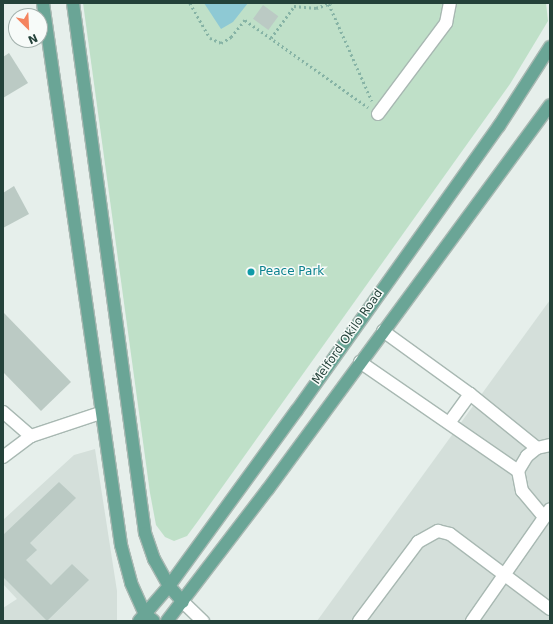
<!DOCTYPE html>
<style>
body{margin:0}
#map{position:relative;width:553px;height:624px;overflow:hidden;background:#e6efeb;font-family:"DejaVu Sans",sans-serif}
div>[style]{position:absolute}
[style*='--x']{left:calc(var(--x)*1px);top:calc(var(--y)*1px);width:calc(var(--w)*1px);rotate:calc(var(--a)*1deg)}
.built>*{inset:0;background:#d4dfda}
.green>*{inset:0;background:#bfe0c8}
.water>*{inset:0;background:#8ec9d4}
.building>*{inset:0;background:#bbcac4;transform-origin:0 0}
.path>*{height:2.5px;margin-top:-1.25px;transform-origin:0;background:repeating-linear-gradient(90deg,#86b3a5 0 2px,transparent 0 5px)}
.roads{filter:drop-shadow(1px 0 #a8b8b2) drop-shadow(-1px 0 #a8b8b2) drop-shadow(0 1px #a8b8b2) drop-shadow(0 -1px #a8b8b2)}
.minor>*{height:12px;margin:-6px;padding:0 6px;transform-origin:6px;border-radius:6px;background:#fff}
.major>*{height:12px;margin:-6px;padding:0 6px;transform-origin:6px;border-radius:6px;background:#6aa596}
.dots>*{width:11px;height:11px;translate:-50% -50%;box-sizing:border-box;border:2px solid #f7fbf9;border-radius:50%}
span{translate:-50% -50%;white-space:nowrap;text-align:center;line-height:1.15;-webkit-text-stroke:3px #f7fbf9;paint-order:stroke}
.culture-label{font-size:12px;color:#0d838f}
.left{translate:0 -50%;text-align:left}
.street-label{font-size:12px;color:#24423a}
.frame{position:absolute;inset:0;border:4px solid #24423a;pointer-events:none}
.north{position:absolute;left:8px;top:8px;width:40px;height:40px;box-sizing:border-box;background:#f7fbf9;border:1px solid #a3b1ad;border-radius:50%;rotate:156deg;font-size:11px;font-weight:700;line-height:16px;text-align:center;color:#24423a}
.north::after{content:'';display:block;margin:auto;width:14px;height:18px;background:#f4845f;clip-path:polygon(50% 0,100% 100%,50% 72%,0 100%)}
</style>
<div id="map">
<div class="built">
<div style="clip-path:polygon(550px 300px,550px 621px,317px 621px)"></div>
<div style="clip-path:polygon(95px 449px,117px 591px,117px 621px,3px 621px,3px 608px,17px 599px,3px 584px,3px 520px,74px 455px)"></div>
</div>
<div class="green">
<div style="clip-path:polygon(83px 3px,546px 3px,548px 21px,510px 84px,198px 521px,187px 536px,174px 541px,165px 537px,156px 525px,150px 493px)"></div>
</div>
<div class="water">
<div style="clip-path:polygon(204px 3px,248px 3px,233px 22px,221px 29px)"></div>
</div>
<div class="building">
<div style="left:263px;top:5px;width:19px;height:17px;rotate:36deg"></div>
<div style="clip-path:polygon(9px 53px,28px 83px,3px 98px,3px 57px)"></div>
<div style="clip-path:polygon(14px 186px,29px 214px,3px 228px,3px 193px)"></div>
<div style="clip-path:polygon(4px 313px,71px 382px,41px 411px,3px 372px)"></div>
<div style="clip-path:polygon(59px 482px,76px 498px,30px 543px,37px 550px,26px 560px,51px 585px,72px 564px,89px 580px,47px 621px,3px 577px,3px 535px)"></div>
</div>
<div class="path">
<div style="--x:190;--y:3;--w:40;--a:60.3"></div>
<div style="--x:210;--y:38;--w:12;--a:24"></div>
<div style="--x:221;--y:43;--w:12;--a:-31"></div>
<div style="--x:231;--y:37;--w:22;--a:-51"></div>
<div style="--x:245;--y:20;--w:151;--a:35.3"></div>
<div style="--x:329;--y:4;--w:106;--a:66.1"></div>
<div style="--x:271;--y:38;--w:39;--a:-54"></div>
<div style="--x:294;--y:6;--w:22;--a:5"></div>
<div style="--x:316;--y:8;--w:16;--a:-18"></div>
</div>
<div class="roads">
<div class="minor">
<div style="--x:378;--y:114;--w:114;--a:-53.2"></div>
<div style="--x:446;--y:23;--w:20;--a:-79"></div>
<div style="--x:383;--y:331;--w:107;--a:35.9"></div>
<div style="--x:470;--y:394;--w:86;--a:38.9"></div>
<div style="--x:360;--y:362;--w:192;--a:34.6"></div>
<div style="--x:3;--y:412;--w:37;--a:41"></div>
<div style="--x:31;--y:436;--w:73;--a:-18.4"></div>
<div style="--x:449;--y:423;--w:36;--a:-54"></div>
<div style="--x:3;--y:457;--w:35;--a:-37"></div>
<div style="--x:544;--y:517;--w:34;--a:-130"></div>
<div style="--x:522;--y:491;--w:20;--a:-101"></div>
<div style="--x:518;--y:471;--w:17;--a:-59"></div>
<div style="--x:527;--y:456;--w:13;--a:-39"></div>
<div style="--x:537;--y:448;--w:13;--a:-13"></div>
<div style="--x:183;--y:602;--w:28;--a:44"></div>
<div style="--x:359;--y:621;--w:99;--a:-53.2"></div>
<div style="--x:418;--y:542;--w:23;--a:-29"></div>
<div style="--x:438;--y:531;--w:12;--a:14"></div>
<div style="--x:450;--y:534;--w:125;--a:36.9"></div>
<div style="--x:472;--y:621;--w:136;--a:-55.1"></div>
</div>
<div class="major">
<div style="--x:43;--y:3;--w:548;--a:81.81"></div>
<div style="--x:121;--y:545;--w:39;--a:75"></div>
<div style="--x:131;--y:583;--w:34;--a:66"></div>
<div style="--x:145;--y:614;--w:11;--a:38"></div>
<div style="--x:73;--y:3;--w:535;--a:82.26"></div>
<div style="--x:145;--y:533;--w:28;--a:71"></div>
<div style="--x:154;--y:559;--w:31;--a:61"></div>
<div style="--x:169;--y:586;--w:21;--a:49"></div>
<div style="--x:139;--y:621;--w:46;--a:-49.4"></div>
<div style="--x:169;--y:586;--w:218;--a:-54"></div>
<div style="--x:297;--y:410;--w:349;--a:-54.6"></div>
<div style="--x:499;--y:126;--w:94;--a:-57.2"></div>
<div style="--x:167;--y:621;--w:166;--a:-52.6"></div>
<div style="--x:268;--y:489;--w:476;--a:-53.7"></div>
</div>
</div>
<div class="dots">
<div style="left:251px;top:272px;background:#0f9aa8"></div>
</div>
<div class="culture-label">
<span class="left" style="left:259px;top:272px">Peace Park</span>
</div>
<div class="street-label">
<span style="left:348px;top:337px;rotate:-55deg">Melford Okilo Road</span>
</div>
<div class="frame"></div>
<div class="north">N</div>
</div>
